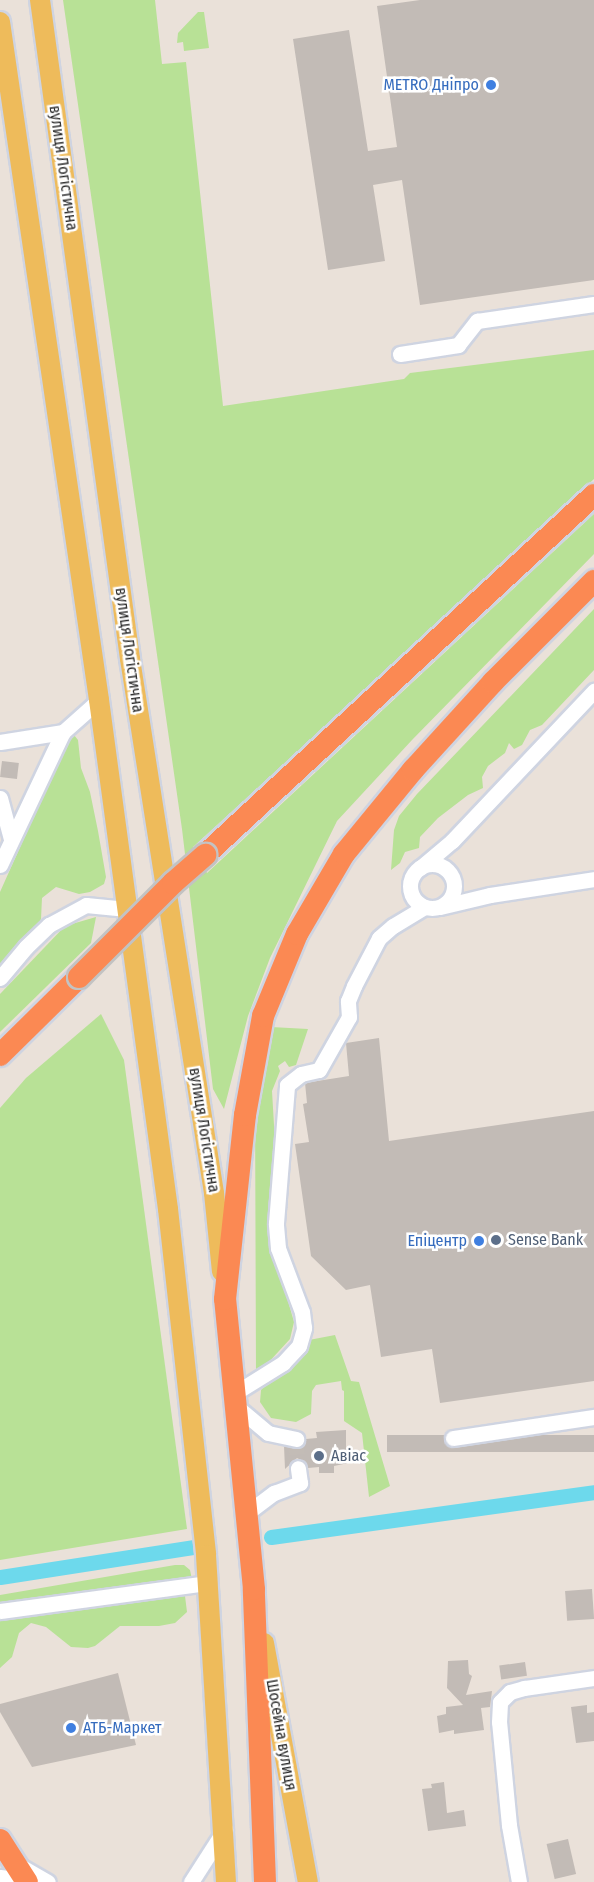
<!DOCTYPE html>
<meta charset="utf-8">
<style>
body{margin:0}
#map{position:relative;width:594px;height:1882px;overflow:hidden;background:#eae1d9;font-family:"Fira Sans Condensed",sans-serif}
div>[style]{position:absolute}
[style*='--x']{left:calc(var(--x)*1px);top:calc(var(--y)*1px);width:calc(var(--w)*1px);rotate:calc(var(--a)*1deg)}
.green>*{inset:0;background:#b8e196}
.canal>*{height:15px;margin:-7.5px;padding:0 7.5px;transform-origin:7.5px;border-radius:7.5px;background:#6dd9ec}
.building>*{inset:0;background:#c2bbb6;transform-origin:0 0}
.minor-tunnel>*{height:15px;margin-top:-7.5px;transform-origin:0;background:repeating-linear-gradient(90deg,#c3bcb6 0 15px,transparent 0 23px)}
.roads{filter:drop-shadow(2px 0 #cfd4e1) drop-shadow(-2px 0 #cfd4e1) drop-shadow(0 2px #cfd4e1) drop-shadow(0 -2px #cfd4e1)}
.minor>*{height:15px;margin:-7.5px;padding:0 7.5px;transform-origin:7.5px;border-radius:7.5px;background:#fff}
.minor>.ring{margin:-7.5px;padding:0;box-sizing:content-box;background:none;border:15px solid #fff;border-radius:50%}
.major>*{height:20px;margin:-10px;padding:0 10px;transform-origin:10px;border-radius:10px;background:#eebb5b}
.highway>*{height:22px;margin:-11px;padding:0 11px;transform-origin:11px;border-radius:11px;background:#fb8953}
.bridges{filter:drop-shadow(2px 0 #c3c3c3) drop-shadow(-2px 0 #c3c3c3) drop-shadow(0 2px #c3c3c3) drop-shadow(0 -2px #c3c3c3)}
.highway-bridge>*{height:22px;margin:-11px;padding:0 11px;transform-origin:11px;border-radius:11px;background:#fb8953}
.dots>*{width:16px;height:16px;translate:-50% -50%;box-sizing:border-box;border:3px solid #fff;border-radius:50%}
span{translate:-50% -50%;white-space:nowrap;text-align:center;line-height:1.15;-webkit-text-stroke:5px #fff;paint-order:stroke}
.shop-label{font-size:16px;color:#366cbe}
.right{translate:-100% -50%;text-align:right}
.left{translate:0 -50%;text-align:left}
.street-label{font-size:16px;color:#282828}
.service-label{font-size:16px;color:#4e5e75}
</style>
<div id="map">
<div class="green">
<div style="clip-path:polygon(63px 0,155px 0,162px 64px,186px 62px,223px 406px,404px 379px,410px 373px,594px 350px,594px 479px,193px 847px,207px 873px,594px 514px,594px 554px,412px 740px,337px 821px,270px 958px,248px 1016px,224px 1109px,213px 1089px,182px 829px)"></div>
<div style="clip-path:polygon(198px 12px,204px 12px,209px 48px,184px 51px,183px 42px,177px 43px,178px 33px)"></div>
<div style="clip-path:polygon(594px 609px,594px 670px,542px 725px,530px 730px,522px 745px,514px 749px,509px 743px,505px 753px,488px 766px,482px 777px,483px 788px,468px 795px,438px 818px,420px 837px,419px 848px,405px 852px,400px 863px,391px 870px,394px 830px,399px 816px,417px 794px)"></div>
<div style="clip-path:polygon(74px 735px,78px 740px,81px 768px,90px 792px,98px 831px,106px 877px,104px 884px,90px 892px,79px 894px,56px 887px,42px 898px,41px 919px,37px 927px,0 972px,0 892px,64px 749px,68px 736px)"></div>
<div style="clip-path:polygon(96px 917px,91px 943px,0 1032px,0 994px,65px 926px)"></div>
<div style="clip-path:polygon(101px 1014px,124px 1060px,187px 1529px,0 1560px,0 1108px,26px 1078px)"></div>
<div style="clip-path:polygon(271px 1027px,308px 1029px,296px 1065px,289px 1067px,285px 1061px,278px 1066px,280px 1071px,272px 1091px,275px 1142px,270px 1214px,274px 1252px,294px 1322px,290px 1339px,256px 1376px,255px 1096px)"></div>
<div style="clip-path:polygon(335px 1335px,351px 1381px,359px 1382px,390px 1486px,369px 1497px,362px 1433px,344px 1421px,344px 1391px,342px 1390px,341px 1381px,316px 1385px,312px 1391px,311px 1414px,296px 1422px,271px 1418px,260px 1402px,261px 1390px,270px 1380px,301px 1357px,309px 1340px)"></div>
<div style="clip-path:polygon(175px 1565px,184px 1565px,190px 1570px,195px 1594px,189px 1590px,185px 1596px,187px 1612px,175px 1623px,159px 1626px,120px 1626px,95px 1646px,88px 1648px,71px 1647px,46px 1627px,31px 1623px,19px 1633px,12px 1657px,0 1668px,0 1595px)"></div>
</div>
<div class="canal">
<div style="--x:271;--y:1537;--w:326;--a:-7.9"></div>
<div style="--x:0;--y:1577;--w:195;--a:-8.8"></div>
</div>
<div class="building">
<div style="clip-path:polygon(420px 0,594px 0,594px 280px,420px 305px,402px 180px,373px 185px,385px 261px,328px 270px,293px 39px,349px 30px,368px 151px,397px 147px,377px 6px)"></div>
<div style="left:2px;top:761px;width:17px;height:16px;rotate:7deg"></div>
<div style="clip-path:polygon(379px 1038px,389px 1141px,594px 1111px,594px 1381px,440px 1403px,432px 1349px,381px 1357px,370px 1285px,346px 1290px,311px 1256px,295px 1144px,309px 1142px,303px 1104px,307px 1103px,305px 1083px,349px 1076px,346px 1043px)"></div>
<div style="clip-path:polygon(346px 1430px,346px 1449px,352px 1449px,353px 1462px,334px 1466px,334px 1473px,319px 1473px,319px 1467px,308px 1468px,305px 1462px,297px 1458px,285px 1469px,284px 1446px,300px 1448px,306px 1439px,317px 1438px,316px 1432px)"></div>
<div style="left:594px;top:1435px;width:17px;height:207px;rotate:90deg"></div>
<div style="left:592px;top:1589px;width:30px;height:27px;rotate:86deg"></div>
<div style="clip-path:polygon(468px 1660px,469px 1674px,472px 1676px,466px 1695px,492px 1691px,490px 1707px,481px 1708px,484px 1730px,454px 1734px,454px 1730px,439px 1733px,437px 1716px,446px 1714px,446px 1707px,463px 1705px,447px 1688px,448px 1661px)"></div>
<div style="left:525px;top:1662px;width:14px;height:26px;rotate:82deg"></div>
<div style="clip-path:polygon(118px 1673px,136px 1745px,32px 1767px,0 1712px,0 1704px)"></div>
<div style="clip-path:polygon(587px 1705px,587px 1713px,594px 1712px,594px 1741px,576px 1743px,571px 1707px)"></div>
<div style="clip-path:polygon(444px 1782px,447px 1813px,464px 1810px,466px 1826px,428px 1831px,422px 1789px,432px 1788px,431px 1784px)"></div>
<div style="left:568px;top:1839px;width:36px;height:22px;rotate:77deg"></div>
</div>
<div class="minor-tunnel">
<div style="--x:296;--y:1439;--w:29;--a:86"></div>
</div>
<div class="roads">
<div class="minor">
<div style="--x:400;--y:354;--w:59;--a:-8.8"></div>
<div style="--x:458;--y:345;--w:31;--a:-52"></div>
<div style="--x:477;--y:321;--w:118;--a:-8.3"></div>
<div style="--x:0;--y:742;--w:64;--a:-9"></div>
<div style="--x:63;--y:732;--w:48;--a:-41.6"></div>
<div style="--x:0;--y:798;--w:42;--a:75"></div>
<div class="ring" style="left:410px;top:864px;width:29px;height:29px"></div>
<div style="--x:0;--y:865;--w:147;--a:-64.7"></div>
<div style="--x:420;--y:868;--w:42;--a:-40.2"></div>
<div style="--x:452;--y:841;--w:207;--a:-46.6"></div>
<div style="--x:440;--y:907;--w:51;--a:-13.5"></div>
<div style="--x:490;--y:895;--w:105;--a:-8.7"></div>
<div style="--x:0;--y:978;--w:40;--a:-50"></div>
<div style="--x:26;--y:947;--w:32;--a:-44"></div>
<div style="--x:49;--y:925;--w:42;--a:-28.4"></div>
<div style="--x:86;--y:905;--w:41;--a:5.6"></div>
<div style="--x:235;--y:1393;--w:57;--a:-32"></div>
<div style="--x:283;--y:1363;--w:23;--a:-47"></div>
<div style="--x:299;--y:1346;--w:19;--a:-74"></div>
<div style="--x:304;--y:1328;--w:16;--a:-97"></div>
<div style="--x:302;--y:1312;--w:68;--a:-110.6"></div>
<div style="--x:278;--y:1248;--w:25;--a:-95"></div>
<div style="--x:276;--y:1223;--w:138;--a:-85.4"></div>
<div style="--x:287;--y:1085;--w:18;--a:-38"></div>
<div style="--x:301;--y:1074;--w:18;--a:-13"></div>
<div style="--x:319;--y:1070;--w:61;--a:-60.5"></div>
<div style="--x:349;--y:1017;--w:16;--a:-94"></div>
<div style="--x:348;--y:1001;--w:16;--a:-68"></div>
<div style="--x:354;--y:986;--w:54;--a:-62.5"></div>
<div style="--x:379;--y:938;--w:18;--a:-41"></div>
<div style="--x:393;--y:926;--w:37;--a:-31"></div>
<div style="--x:237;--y:1407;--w:40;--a:40"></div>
<div style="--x:268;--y:1433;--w:29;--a:12"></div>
<div style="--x:453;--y:1438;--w:143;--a:-8.5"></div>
<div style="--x:247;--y:1513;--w:34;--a:-37"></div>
<div style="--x:274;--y:1493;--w:28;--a:-21"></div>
<div style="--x:300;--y:1483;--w:15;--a:-98"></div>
<div style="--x:0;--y:1611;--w:210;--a:-7.7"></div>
<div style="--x:20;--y:1866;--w:32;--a:30"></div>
<div style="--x:0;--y:1877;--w:26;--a:7"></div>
<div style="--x:191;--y:1882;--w:63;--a:-57.3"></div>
<div style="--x:519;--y:1882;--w:58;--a:-100"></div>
<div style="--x:509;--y:1825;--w:103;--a:-95.5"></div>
<div style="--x:499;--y:1722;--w:20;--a:-87"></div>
<div style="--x:500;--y:1702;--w:14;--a:-45"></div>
<div style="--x:510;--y:1692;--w:15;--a:-16"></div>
<div style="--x:524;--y:1688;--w:71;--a:-8.1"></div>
</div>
<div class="major">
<div style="--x:40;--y:0;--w:665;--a:82.22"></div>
<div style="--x:130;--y:659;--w:541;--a:81.06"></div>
<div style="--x:214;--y:1193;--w:79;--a:84.2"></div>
<div style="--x:0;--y:22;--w:685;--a:81.69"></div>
<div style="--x:99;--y:700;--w:514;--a:82.28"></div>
<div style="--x:168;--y:1209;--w:348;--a:83.7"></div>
<div style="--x:206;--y:1555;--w:328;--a:86.5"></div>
<div style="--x:264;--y:1643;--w:243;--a:79.6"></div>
</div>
<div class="highway">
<div style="--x:205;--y:855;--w:530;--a:-42.78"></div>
<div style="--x:0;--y:1055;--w:111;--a:-44.6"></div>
<div style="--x:0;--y:1840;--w:50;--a:57.3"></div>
<div style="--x:265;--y:1882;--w:293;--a:-92.2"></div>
<div style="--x:254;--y:1589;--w:291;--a:-95.7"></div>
<div style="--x:225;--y:1299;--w:185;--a:-83.8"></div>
<div style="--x:245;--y:1115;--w:101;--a:-79.7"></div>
<div style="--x:263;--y:1016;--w:89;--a:-67.5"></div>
<div style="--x:297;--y:934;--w:93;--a:-59.6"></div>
<div style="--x:344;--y:854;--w:109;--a:-50.6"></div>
<div style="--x:413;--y:770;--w:119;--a:-47.7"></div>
<div style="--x:493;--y:682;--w:143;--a:-45"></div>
</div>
</div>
<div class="bridges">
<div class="highway-bridge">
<div style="--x:79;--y:977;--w:133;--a:-45"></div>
<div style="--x:173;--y:883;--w:43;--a:-41.2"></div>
</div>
</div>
<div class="dots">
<div style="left:491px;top:85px;background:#3f7fe0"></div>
<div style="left:496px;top:1240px;background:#5c6f8a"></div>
<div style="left:479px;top:1241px;background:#3f7fe0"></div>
<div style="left:319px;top:1456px;background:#5c6f8a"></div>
<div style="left:71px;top:1728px;background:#3f7fe0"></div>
</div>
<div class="shop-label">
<span class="right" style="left:479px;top:85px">METRO Дніпро</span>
<span class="right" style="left:467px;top:1241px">Епіцентр</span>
<span class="left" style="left:83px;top:1728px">АТБ-Маркет</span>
</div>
<div class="street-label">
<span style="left:63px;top:168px;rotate:82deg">вулиця Логістична</span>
<span style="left:129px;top:650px;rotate:82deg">вулиця Логістична</span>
<span style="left:204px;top:1130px;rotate:81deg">вулиця Логістична</span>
<span style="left:281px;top:1735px;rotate:80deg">Шосейна вулиця</span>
</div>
<div class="service-label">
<span class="left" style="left:508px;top:1240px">Sense Bank</span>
<span class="left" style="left:331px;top:1456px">Авіас</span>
</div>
</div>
